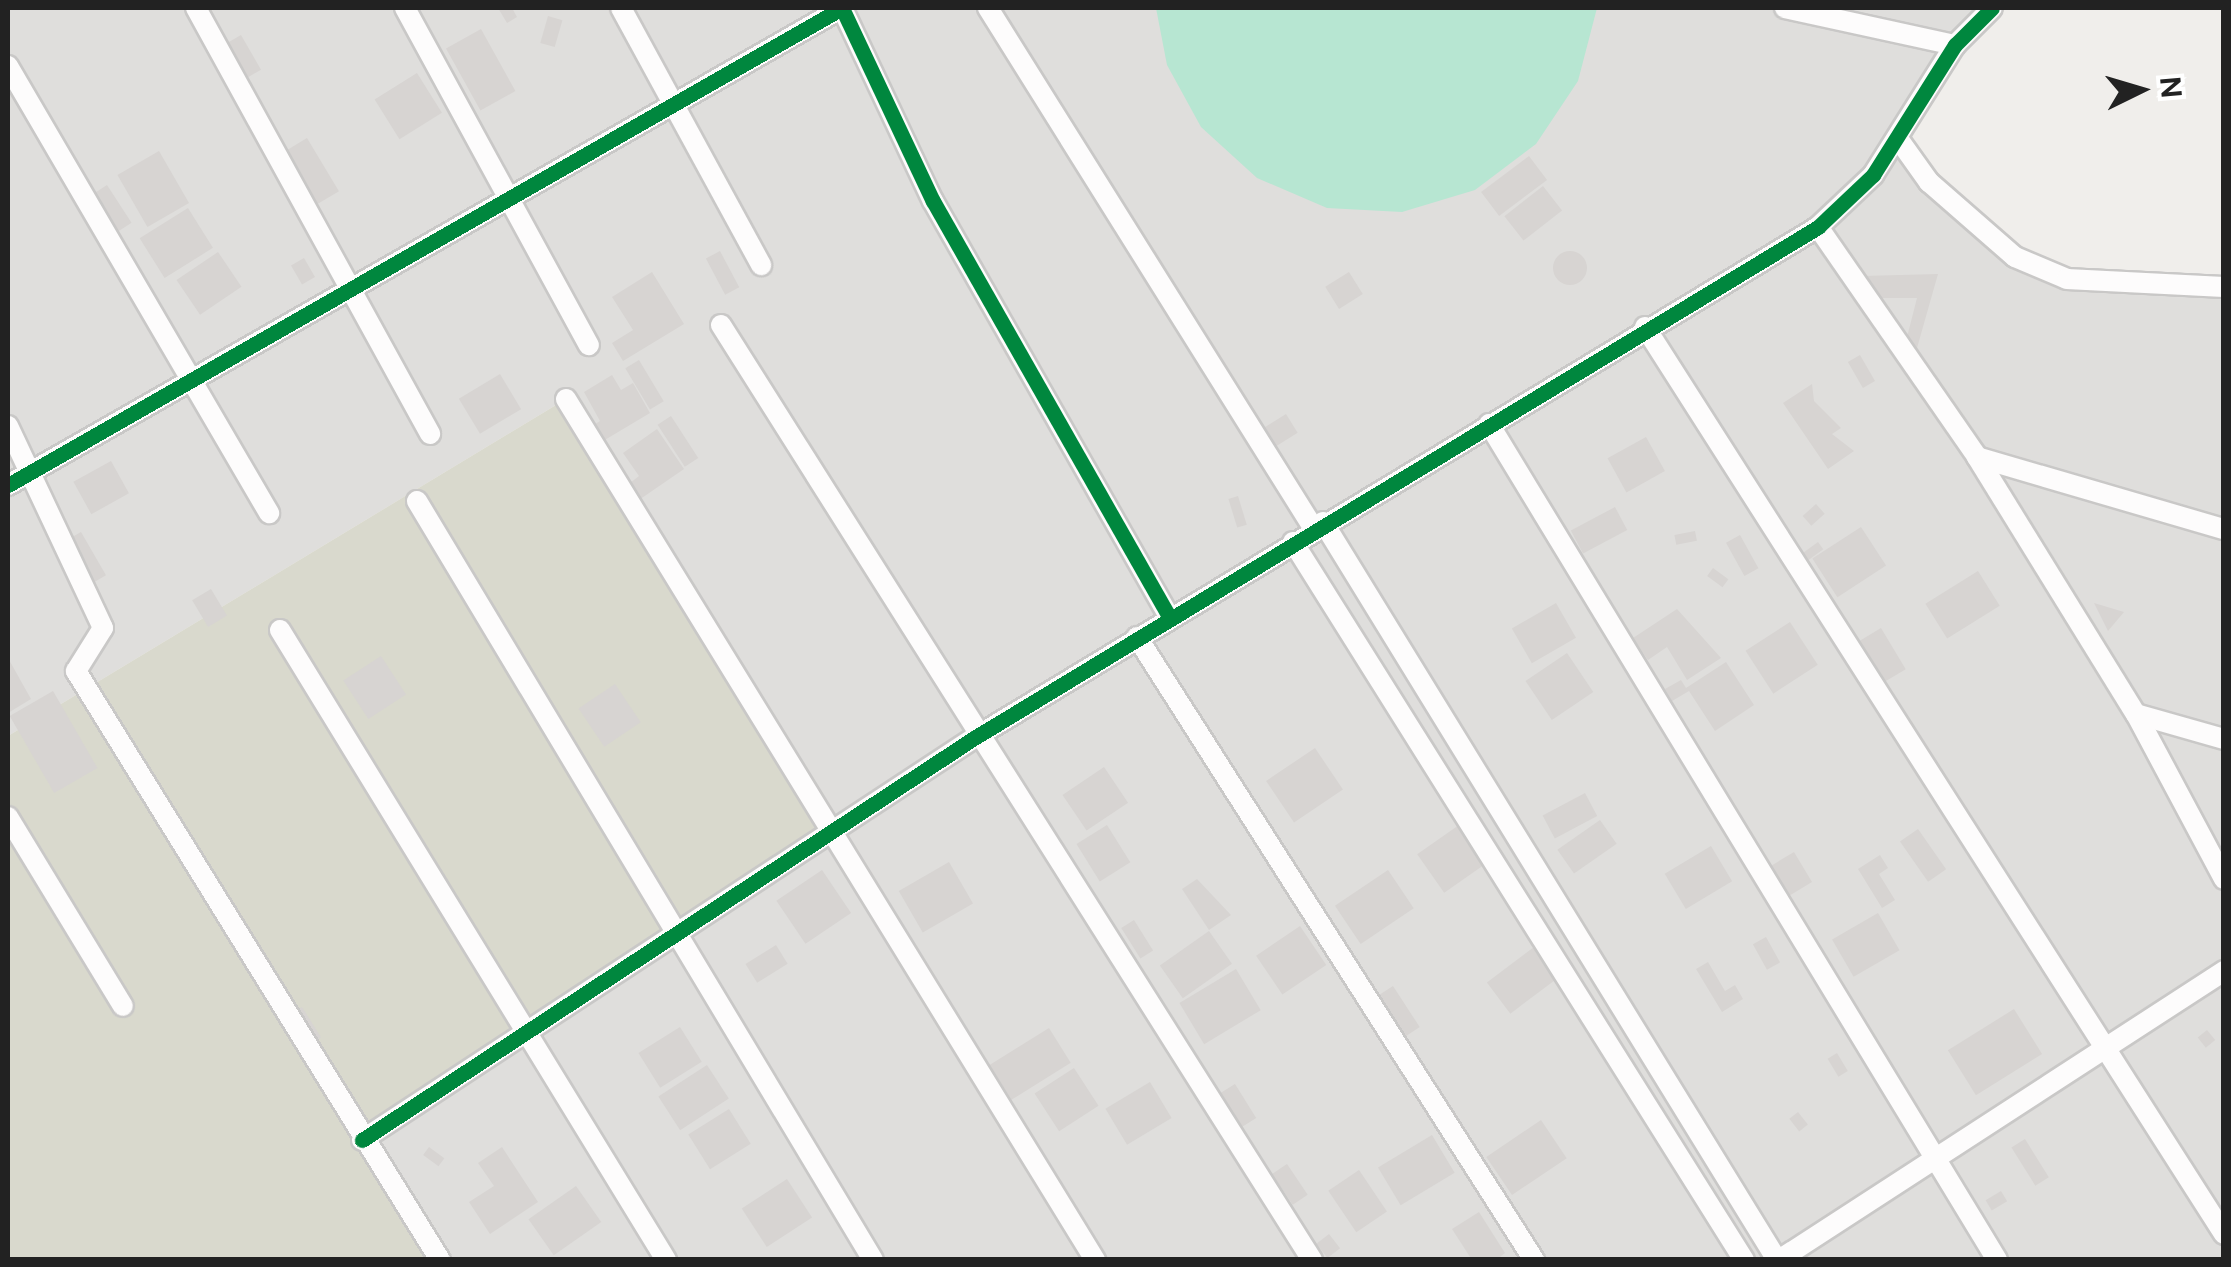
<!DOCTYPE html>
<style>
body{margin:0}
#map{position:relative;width:2231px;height:1267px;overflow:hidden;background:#f0eeeb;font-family:"Public Sans",sans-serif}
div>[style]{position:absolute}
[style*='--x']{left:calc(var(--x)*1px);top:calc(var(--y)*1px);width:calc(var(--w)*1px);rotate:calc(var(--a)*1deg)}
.residential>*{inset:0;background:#dfdedc}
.construction>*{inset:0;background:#d9d9cd}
.pitch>*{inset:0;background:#b7e6d2}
.building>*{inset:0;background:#d7d4d2;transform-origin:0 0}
.round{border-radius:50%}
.roads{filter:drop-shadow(2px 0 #c9c8c7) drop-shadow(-2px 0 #c9c8c7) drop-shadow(0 2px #c9c8c7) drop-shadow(0 -2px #c9c8c7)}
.minor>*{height:20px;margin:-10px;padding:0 10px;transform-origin:10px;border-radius:10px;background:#fdfcfc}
.cycleway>*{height:15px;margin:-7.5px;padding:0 7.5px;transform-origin:7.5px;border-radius:7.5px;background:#00873e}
span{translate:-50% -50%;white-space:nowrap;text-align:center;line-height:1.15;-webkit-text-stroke:8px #fff;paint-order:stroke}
.frame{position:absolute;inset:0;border:10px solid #222;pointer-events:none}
.north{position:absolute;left:2091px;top:40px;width:100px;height:100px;-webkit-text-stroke:8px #fff;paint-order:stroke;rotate:85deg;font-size:28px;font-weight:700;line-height:40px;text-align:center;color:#222}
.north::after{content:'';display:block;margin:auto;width:35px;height:45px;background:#222;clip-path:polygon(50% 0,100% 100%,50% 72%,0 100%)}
</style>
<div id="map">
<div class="residential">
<div style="clip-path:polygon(8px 8px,1992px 8px,1899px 140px,2015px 257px,2067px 279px,2223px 287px,2223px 1259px,443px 1259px,362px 1140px,566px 399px,8px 736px)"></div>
</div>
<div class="construction">
<div style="clip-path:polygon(566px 399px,831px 835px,362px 1139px,443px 1259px,8px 1260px,8px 736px)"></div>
</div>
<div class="pitch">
<div style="clip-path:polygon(1156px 8px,1597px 8px,1578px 81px,1536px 144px,1475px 190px,1402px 212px,1327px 208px,1257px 178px,1201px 127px,1167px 65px)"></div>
</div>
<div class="building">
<div style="clip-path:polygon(498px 8px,512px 8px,517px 17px,507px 23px)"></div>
<div style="left:548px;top:16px;width:15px;height:28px;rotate:16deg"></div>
<div style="left:481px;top:29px;width:71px;height:40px;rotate:61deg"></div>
<div style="left:241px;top:35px;width:40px;height:15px;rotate:60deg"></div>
<div style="left:417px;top:73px;width:47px;height:50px;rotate:58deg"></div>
<div style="left:307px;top:138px;width:62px;height:26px;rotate:59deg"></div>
<div style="left:159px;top:151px;width:60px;height:48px;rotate:60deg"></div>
<div style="left:1529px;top:156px;width:30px;height:60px;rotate:53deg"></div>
<div style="left:107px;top:185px;width:45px;height:17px;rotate:57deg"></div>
<div style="left:1543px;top:186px;width:31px;height:49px;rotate:52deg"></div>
<div style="left:188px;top:208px;width:47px;height:57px;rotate:58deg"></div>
<div class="round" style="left:1553px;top:251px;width:34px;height:34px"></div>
<div style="left:720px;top:251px;width:41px;height:16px;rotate:62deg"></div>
<div style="left:218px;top:252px;width:42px;height:50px;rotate:56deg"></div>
<div style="left:304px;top:258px;width:22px;height:15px;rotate:60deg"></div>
<div style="clip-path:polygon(652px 272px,684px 324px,623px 361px,612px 343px,633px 330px,612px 297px)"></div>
<div style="left:1349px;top:272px;width:26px;height:28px;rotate:58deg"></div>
<div style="clip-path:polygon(1938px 274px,1917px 348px,1905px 345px,1917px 298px,1874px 298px,1862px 276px)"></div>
<div style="left:1860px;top:355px;width:30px;height:14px;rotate:60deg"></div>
<div style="left:639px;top:360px;width:48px;height:16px;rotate:59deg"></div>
<div style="left:500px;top:374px;width:41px;height:48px;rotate:59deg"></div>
<div style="clip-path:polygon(612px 375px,621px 390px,633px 383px,650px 413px,598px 444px,589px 428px,600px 421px,584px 392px)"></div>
<div style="clip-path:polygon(1812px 384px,1814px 401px,1841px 428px,1832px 434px,1854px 451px,1828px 469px,1783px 403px)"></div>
<div style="left:1286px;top:414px;width:22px;height:25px;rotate:58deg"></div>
<div style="left:671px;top:416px;width:50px;height:16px;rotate:57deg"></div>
<div style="clip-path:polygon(657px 429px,684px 469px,636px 502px,625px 487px,639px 476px,623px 453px)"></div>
<div style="left:1646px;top:437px;width:39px;height:44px;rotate:61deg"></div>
<div style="left:111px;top:461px;width:37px;height:43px;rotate:61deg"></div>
<div style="left:1238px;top:496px;width:30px;height:10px;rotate:73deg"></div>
<div style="left:1816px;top:504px;width:13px;height:18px;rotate:48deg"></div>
<div style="left:1615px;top:507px;width:26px;height:50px;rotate:62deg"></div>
<div style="left:1861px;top:527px;width:46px;height:58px;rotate:57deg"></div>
<div style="left:1695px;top:531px;width:10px;height:21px;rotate:79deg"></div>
<div style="left:81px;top:532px;width:50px;height:16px;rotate:60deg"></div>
<div style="left:1740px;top:535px;width:38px;height:16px;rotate:61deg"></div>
<div style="left:1818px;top:542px;width:9px;height:20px;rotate:54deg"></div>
<div style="left:1713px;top:568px;width:19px;height:10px;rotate:36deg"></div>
<div style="left:1978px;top:571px;width:41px;height:62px;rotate:58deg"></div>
<div style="left:211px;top:589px;width:31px;height:22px;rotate:59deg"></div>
<div style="left:1556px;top:603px;width:40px;height:51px;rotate:60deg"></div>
<div style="clip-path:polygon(2094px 603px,2124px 612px,2108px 631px)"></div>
<div style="clip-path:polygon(1677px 609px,1721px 658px,1687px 680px,1667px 647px,1648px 660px,1633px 638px)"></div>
<div style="left:1790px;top:622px;width:51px;height:53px;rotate:57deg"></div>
<div style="left:1881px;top:628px;width:48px;height:31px;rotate:59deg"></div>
<div style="left:1567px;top:653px;width:47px;height:50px;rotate:56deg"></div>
<div style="left:381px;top:656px;width:46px;height:45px;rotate:57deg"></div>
<div style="clip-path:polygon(8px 658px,31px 699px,8px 713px)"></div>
<div style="clip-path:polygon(1726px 662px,1754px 705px,1715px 731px,1689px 691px,1672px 701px,1665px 689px,1681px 680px,1686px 688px)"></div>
<div style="left:615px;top:684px;width:46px;height:44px;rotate:56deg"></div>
<div style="left:53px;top:691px;width:89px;height:50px;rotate:60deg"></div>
<div style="left:1315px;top:748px;width:50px;height:59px;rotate:56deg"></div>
<div style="left:1104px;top:767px;width:43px;height:50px;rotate:56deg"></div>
<div style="left:1585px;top:793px;width:26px;height:48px;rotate:62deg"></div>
<div style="left:1600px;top:820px;width:29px;height:52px;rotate:55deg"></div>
<div style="left:1107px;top:825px;width:44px;height:36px;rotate:58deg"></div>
<div style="left:1459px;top:825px;width:47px;height:51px;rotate:55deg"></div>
<div style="left:1918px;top:829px;width:49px;height:22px;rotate:55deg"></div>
<div style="left:1711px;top:846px;width:41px;height:54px;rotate:59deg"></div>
<div style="left:1794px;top:852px;width:35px;height:28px;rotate:59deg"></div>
<div style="clip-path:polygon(1880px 855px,1888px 868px,1879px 874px,1895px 900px,1882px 908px,1858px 869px)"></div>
<div style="left:949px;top:862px;width:48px;height:58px;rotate:60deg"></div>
<div style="left:822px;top:870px;width:52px;height:55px;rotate:56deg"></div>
<div style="left:1388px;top:870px;width:46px;height:64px;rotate:56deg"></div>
<div style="clip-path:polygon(1197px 879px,1231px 915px,1209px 930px,1182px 889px)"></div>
<div style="left:1878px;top:913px;width:43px;height:53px;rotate:60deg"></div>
<div style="left:1134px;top:920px;width:36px;height:15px;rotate:58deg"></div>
<div style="left:1300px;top:926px;width:47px;height:53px;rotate:56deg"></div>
<div style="left:1209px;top:931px;width:40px;height:60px;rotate:55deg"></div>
<div style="left:1766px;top:937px;width:29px;height:15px;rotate:61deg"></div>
<div style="left:776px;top:945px;width:22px;height:36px;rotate:58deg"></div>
<div style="left:1534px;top:947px;width:39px;height:59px;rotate:53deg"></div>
<div style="clip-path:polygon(1708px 962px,1725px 991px,1735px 985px,1743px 999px,1722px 1012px,1696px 969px)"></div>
<div style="left:1236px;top:969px;width:48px;height:66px;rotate:59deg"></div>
<div style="left:1393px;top:986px;width:49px;height:18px;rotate:57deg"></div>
<div style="left:302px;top:1007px;width:36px;height:14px;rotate:58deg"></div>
<div style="left:2014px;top:1009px;width:53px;height:78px;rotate:58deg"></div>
<div style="left:680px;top:1027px;width:41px;height:49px;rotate:58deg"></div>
<div style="left:1049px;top:1028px;width:41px;height:70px;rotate:58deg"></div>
<div style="left:2207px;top:1030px;width:13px;height:12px;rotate:51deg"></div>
<div style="left:1837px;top:1053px;width:21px;height:11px;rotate:59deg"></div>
<div style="left:707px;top:1065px;width:40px;height:58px;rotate:57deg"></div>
<div style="left:1074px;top:1068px;width:45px;height:47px;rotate:57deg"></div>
<div style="left:1150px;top:1082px;width:42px;height:52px;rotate:59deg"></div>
<div style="left:1235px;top:1084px;width:40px;height:17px;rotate:58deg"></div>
<div style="left:729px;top:1109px;width:41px;height:48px;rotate:58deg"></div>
<div style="left:1798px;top:1112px;width:16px;height:11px;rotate:52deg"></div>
<div style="left:1541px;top:1120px;width:46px;height:66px;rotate:56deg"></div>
<div style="left:1432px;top:1135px;width:44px;height:63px;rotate:59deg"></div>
<div style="left:2025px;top:1139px;width:45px;height:16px;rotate:58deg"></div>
<div style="left:429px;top:1147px;width:19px;height:10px;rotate:36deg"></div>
<div style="clip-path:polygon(502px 1147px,538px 1202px,490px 1234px,469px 1202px,494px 1186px,478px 1163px)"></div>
<div style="left:1287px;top:1164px;width:37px;height:18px;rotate:56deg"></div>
<div style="left:1359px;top:1170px;width:50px;height:37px;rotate:56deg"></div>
<div style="left:787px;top:1179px;width:46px;height:54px;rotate:57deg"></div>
<div style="left:576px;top:1186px;width:44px;height:58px;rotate:55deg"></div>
<div style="left:2001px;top:1191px;width:12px;height:18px;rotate:59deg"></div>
<div style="clip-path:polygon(1479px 1212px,1505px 1253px,1496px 1260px,1472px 1260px,1452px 1229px)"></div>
<div style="left:1329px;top:1234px;width:18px;height:16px;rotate:52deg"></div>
</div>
<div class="roads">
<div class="minor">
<div style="--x:196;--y:8;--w:486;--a:61.2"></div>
<div style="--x:405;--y:8;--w:384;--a:61.4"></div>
<div style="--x:621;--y:8;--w:293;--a:61.4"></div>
<div style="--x:988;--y:8;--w:615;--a:57.96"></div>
<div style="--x:1785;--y:8;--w:174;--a:12.3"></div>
<div style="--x:8;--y:66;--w:518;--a:59.72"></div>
<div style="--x:1899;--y:140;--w:52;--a:54.5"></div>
<div style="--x:1929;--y:182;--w:114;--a:41.1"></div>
<div style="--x:2015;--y:257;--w:56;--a:22.9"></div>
<div style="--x:2067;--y:279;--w:157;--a:2.9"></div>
<div style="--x:1818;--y:227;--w:280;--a:55.3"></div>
<div style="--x:1977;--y:457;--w:302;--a:58.3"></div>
<div style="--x:2136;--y:714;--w:187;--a:61.9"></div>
<div style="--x:721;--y:325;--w:1106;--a:57.7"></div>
<div style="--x:1645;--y:327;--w:1076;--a:57.45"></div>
<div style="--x:566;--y:399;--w:1011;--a:58.43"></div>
<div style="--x:1489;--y:424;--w:978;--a:58.71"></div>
<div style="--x:8;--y:426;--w:223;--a:64.8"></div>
<div style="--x:103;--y:628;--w:51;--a:122.1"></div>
<div style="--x:76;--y:671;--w:692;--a:58.28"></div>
<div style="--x:1977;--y:457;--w:257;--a:16.3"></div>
<div style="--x:8;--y:485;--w:961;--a:-29.77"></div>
<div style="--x:842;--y:8;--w:213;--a:64.8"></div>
<div style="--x:933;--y:201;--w:478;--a:60.4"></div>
<div style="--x:417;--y:501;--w:885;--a:59"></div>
<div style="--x:1323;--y:522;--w:866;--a:58.4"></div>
<div style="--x:1293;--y:542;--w:848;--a:57.87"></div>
<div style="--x:280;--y:630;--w:739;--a:58.5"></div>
<div style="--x:1137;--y:637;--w:739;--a:57.49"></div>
<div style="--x:2136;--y:714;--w:91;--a:15.9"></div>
<div style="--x:8;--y:817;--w:221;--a:58.7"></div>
<div style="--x:362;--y:1140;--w:732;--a:-33.3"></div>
<div style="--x:974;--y:738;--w:987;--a:-31.19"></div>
<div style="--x:1818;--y:227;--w:76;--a:-43.4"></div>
<div style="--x:1873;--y:175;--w:154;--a:-57.8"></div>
<div style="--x:1955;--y:45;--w:52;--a:-45"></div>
<div style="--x:1779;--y:1260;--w:531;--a:-33"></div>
</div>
</div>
<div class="cycleway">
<div style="--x:8;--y:485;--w:961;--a:-29.77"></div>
<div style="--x:842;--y:8;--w:213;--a:64.8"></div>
<div style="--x:933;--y:201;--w:478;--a:60.4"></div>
<div style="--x:362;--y:1140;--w:732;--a:-33.3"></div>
<div style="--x:974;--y:738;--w:987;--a:-31.19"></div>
<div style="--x:1818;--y:227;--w:76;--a:-43.4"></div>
<div style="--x:1873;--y:175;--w:154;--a:-57.8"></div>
<div style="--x:1955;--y:45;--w:52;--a:-45"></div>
</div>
<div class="frame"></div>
<div class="north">N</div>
</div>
